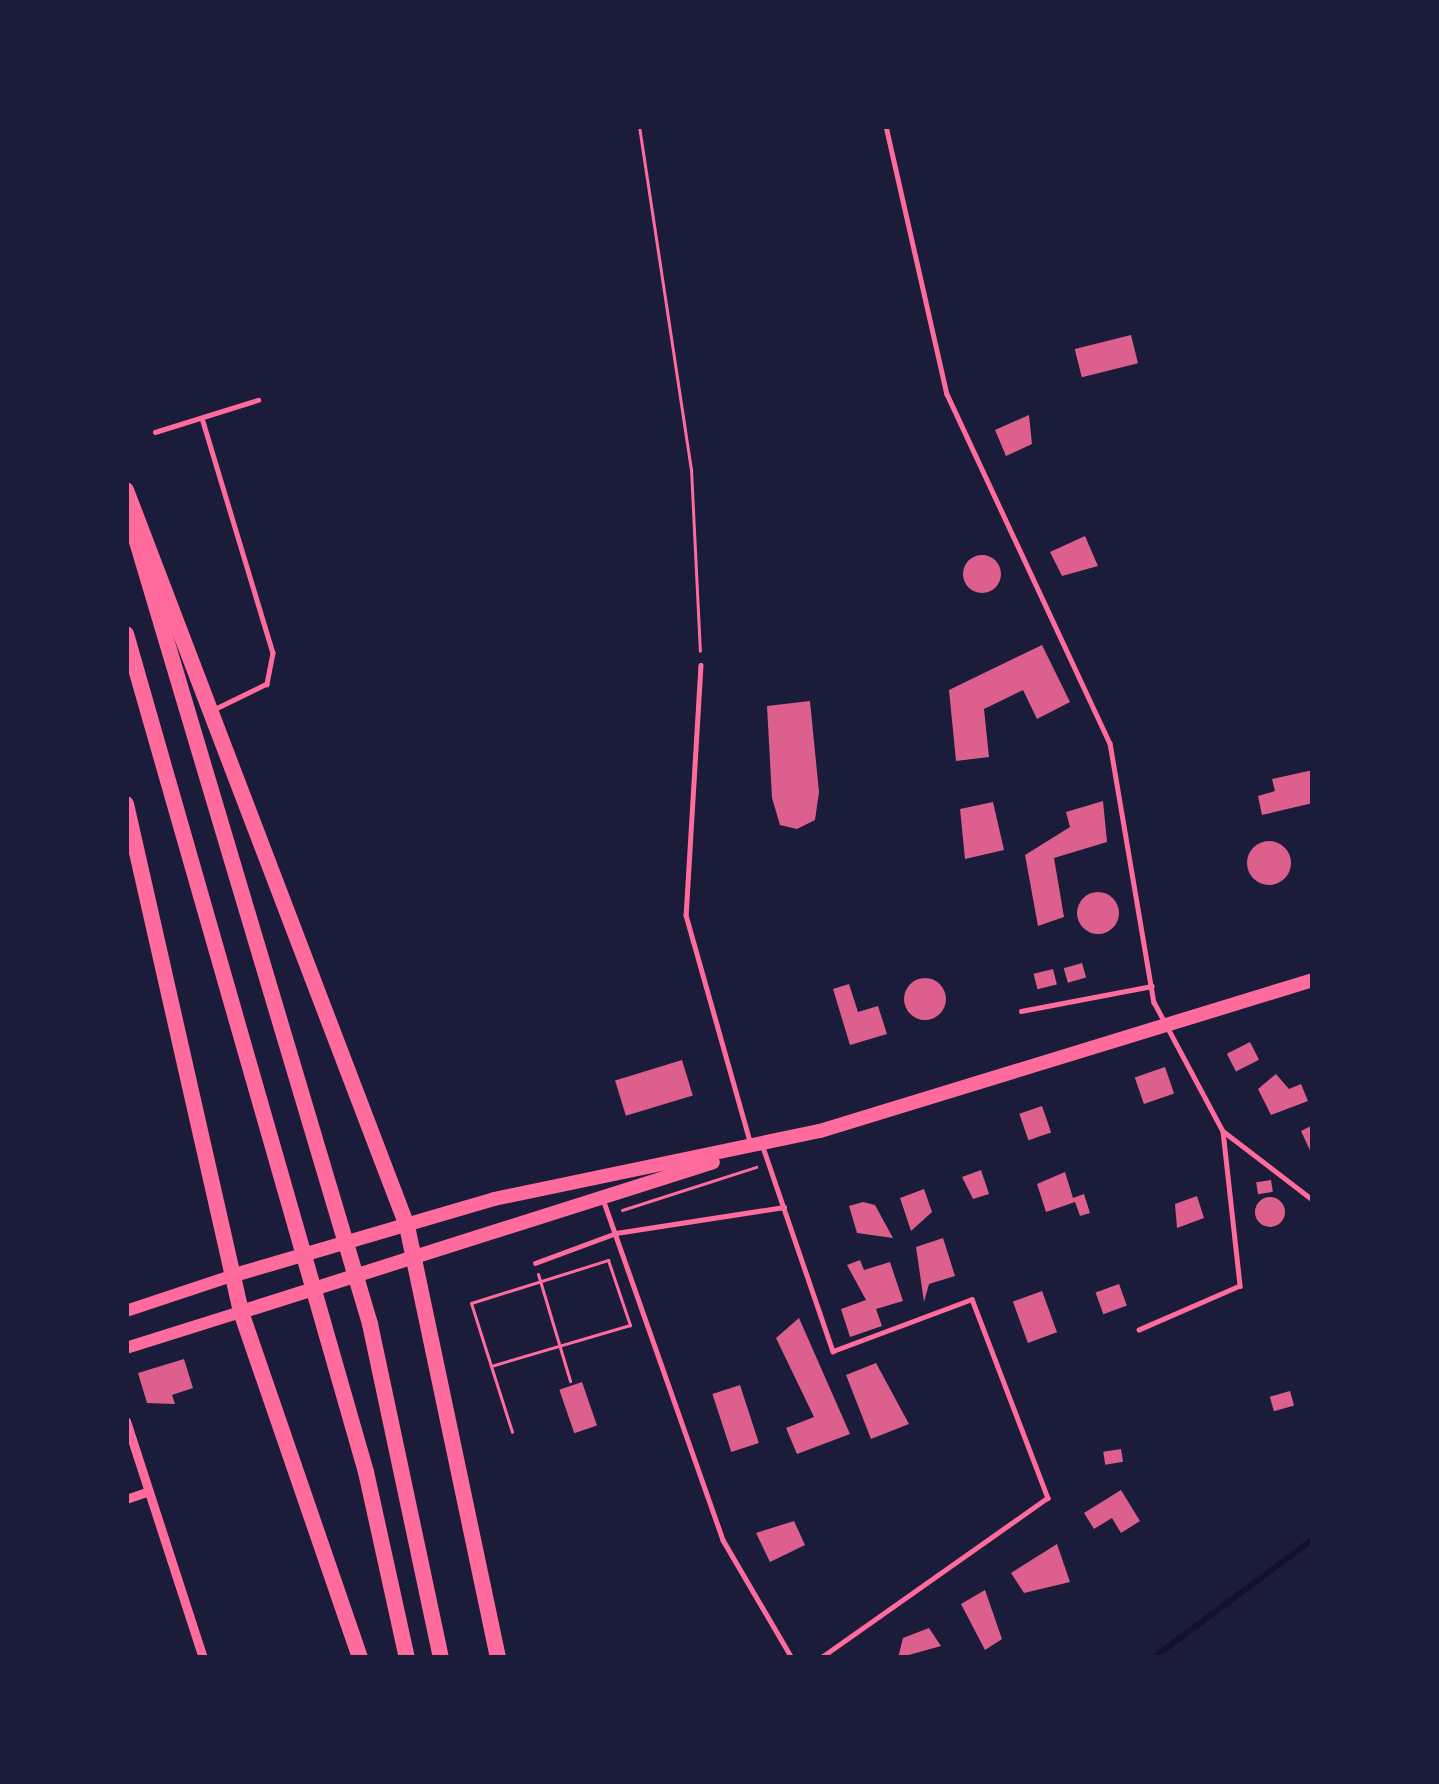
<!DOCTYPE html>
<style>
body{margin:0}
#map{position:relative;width:1439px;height:1784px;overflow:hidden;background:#1b1b3a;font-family:"Noto Sans",sans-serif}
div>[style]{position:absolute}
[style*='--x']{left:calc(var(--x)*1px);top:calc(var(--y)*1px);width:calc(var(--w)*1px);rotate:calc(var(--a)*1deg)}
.stream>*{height:6px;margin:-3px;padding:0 3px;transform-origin:3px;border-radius:3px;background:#12122b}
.building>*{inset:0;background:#dd5f8e;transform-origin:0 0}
.round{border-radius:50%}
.path>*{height:3px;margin:-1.5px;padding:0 1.5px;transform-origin:1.5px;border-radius:1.5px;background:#ff6b9d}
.service>*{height:4.5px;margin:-2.25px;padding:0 2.25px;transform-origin:2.25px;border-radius:2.25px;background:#ff6b9d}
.minor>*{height:9px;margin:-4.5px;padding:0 4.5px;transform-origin:4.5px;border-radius:4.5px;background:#ff6b9d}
.secondary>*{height:12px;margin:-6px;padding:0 6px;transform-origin:6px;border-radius:6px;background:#ff6b9d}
.primary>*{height:14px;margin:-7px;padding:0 7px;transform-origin:7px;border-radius:7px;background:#ff6b9d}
.motorway>*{height:16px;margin:-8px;padding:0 8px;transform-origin:8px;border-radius:8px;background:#ff6b9d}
span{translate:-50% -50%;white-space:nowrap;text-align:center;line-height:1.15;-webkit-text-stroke:9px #1b1b3a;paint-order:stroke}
.frame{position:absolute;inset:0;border:129px solid #1b1b3a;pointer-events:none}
</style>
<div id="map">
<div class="stream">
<div style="--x:1153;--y:1658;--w:199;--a:-36.6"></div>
</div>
<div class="building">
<div style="left:1131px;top:335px;width:29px;height:58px;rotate:76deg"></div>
<div style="clip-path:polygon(1029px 415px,1032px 444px,1006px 456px,995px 430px)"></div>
<div style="clip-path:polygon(1085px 536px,1098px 566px,1062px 576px,1050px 552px)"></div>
<div class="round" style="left:963px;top:555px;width:38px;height:38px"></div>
<div style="clip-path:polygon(1042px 645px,1070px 702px,1037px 719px,1023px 690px,984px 709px,989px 757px,956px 761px,949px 690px)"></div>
<div style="clip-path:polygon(810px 701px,819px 792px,815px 820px,797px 829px,780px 825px,772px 798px,767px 706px)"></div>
<div style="clip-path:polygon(1313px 770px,1313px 803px,1262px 815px,1258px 796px,1275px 791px,1272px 779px)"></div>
<div style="clip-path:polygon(1103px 801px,1107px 842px,1054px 858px,1064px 917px,1038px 926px,1025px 855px,1070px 827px,1066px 812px)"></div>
<div style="clip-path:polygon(993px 802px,1004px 850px,965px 859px,960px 809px)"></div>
<div class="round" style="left:1247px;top:841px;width:44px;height:44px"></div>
<div class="round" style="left:1077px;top:892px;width:42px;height:42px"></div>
<div style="left:1082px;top:963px;width:15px;height:19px;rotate:74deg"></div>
<div style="left:1053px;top:969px;width:16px;height:20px;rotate:76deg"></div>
<div class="round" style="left:904px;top:978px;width:42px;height:42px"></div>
<div style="clip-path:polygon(849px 984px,858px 1012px,878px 1006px,887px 1034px,850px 1045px,833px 989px)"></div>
<div style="left:1250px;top:1042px;width:20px;height:26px;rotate:63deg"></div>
<div style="left:682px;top:1060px;width:37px;height:70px;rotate:73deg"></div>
<div style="left:1165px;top:1067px;width:28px;height:32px;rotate:71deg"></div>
<div style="clip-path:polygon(1276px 1074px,1289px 1089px,1301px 1084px,1308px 1101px,1271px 1115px,1258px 1089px)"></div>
<div style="left:1042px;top:1106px;width:28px;height:24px;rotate:71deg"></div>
<div style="clip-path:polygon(1313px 1125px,1313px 1157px,1301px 1131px)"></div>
<div style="clip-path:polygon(981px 1170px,989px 1194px,973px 1199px,962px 1177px)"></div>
<div style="clip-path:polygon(1065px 1172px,1073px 1198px,1084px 1194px,1090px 1213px,1080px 1216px,1075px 1202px,1046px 1212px,1037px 1184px)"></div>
<div style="left:1271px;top:1180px;width:12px;height:15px;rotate:81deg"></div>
<div style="clip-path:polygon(924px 1189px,932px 1212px,911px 1231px,900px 1198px)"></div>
<div style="clip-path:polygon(1197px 1196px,1204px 1218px,1177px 1228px,1175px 1204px)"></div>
<div class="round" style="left:1255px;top:1197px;width:30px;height:30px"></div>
<div style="clip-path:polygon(863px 1202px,875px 1205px,893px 1238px,857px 1233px,849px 1206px)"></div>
<div style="clip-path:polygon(943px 1238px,955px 1276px,929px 1284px,924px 1302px,916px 1247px)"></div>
<div style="clip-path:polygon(860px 1260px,864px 1270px,890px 1262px,903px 1301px,876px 1309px,882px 1326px,850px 1337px,841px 1309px,866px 1300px,847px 1265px)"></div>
<div style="left:1119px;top:1284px;width:23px;height:25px;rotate:70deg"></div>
<div style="left:1042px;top:1291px;width:44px;height:31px;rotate:70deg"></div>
<div style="clip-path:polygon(799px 1318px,850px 1434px,797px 1454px,786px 1428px,814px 1417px,776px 1338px)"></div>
<div style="clip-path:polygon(184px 1359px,193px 1388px,172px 1395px,175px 1404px,147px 1403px,138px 1373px)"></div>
<div style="clip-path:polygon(876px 1363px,909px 1424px,871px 1439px,846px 1375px)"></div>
<div style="left:582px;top:1382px;width:46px;height:24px;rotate:71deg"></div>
<div style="left:740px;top:1385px;width:61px;height:29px;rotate:72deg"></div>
<div style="left:1290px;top:1391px;width:15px;height:21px;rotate:74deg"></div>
<div style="left:1121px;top:1449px;width:13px;height:18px;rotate:81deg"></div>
<div style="clip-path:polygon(1121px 1490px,1140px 1521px,1121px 1533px,1112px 1518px,1094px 1529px,1084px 1513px)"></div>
<div style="clip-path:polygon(794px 1521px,805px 1545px,770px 1562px,756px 1533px)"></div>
<div style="clip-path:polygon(1057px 1544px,1070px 1582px,1024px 1593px,1011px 1573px)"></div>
<div style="clip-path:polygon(985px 1590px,1002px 1639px,985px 1650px,961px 1604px)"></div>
<div style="clip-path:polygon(929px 1628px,941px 1646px,898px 1658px,903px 1638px)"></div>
</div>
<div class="path">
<div style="--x:639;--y:126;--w:347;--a:81.4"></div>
<div style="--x:691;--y:469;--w:182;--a:87.2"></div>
<div style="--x:622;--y:1210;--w:141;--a:-17.8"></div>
<div style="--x:538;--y:1274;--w:112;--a:73.3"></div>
<div style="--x:491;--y:1366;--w:66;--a:-107.6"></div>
<div style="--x:471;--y:1303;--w:144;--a:-17.4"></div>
<div style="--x:608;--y:1260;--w:69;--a:71.3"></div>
<div style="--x:630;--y:1325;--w:145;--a:163.6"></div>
<div style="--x:491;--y:1366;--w:69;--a:72.3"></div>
</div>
<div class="service">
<div style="--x:886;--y:126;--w:275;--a:77.2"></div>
<div style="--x:947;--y:394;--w:385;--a:65"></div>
<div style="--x:1110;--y:743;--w:263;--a:80.4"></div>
<div style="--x:1154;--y:1002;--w:146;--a:61.9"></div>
<div style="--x:1223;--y:1131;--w:156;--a:83.7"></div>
<div style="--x:1240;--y:1286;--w:110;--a:156.5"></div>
<div style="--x:202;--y:418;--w:245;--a:73.2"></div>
<div style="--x:273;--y:653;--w:32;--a:101"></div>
<div style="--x:267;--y:684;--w:57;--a:153.9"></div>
<div style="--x:155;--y:432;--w:108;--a:-17.3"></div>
<div style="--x:701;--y:665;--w:250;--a:93.4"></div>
<div style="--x:686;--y:915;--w:238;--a:74.2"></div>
<div style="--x:1021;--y:1011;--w:133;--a:-10.8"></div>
<div style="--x:1223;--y:1131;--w:113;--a:37.5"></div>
<div style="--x:763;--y:1147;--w:216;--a:71.1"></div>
<div style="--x:833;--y:1351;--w:148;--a:-20.5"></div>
<div style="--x:972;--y:1299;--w:213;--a:69.1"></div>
<div style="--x:1048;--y:1498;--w:278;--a:144.8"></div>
<div style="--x:603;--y:1199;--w:361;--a:70.6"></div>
<div style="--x:723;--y:1540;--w:137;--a:59.7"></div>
<div style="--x:535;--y:1263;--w:86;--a:-20.3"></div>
<div style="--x:616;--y:1233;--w:170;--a:-8.8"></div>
<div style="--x:1313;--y:1268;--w:62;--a:90"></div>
</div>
<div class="minor">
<div style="--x:126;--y:1421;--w:249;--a:72"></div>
<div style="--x:126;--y:1499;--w:24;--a:-19"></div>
</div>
<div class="secondary">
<div style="--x:126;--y:1311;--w:111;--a:-18.4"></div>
<div style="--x:126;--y:1348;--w:121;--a:-17.4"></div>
</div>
<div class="primary">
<div style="--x:231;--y:1276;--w:274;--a:-16.3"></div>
<div style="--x:494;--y:1199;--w:333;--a:-11.8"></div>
<div style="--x:820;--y:1131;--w:516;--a:-17.03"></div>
<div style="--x:241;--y:1312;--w:495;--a:-17.6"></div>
</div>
<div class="motorway">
<div style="--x:126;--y:490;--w:788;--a:69.1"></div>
<div style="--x:407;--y:1226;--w:441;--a:78.1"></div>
<div style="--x:132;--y:525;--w:834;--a:73.41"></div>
<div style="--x:370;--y:1324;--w:341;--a:78"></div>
<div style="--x:126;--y:634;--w:872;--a:74.02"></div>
<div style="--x:366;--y:1472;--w:190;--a:77.6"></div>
<div style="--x:126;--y:804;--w:521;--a:77.24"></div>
<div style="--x:241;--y:1312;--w:366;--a:71"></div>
</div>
<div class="frame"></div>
</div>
